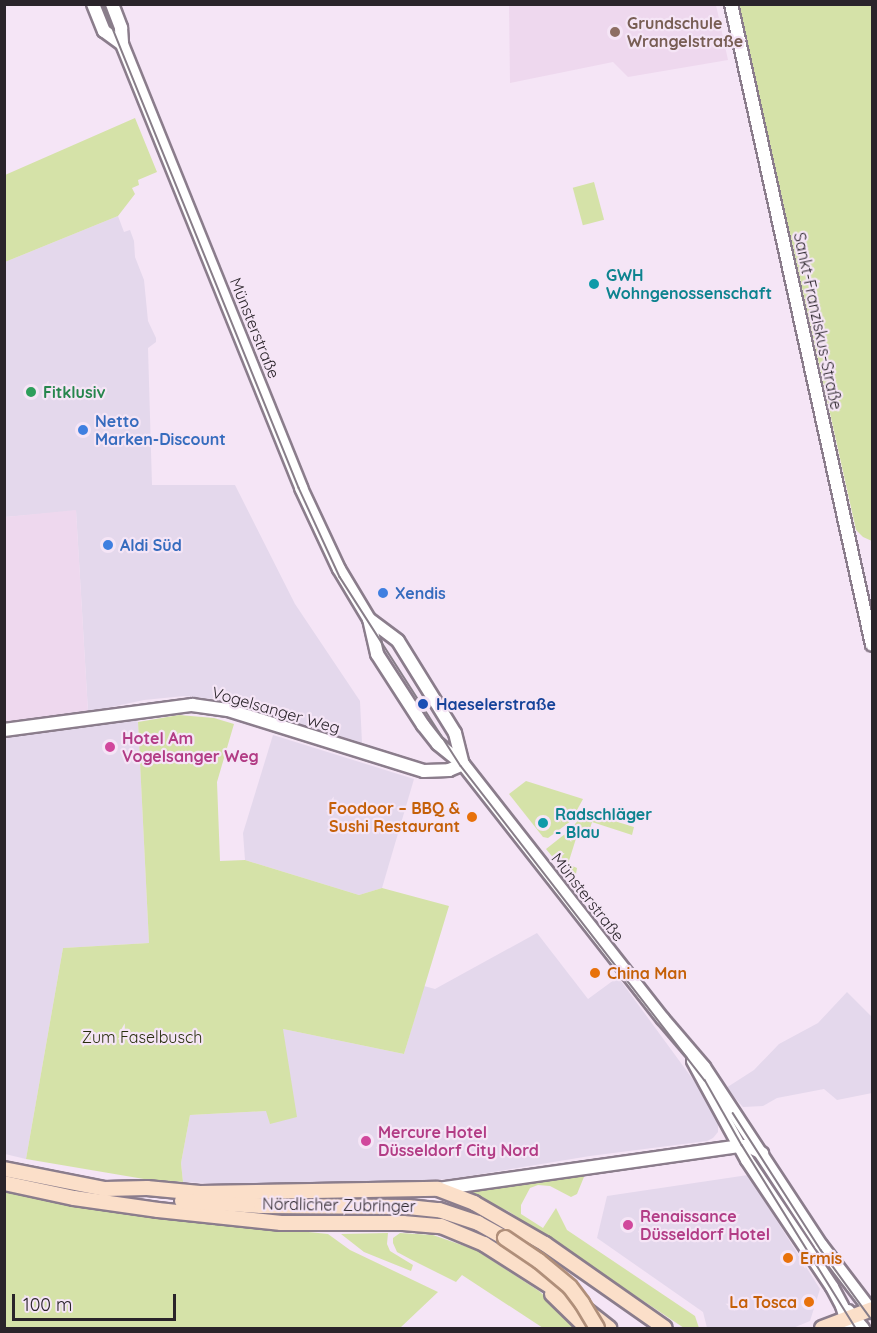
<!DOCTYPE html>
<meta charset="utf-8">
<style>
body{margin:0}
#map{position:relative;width:877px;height:1333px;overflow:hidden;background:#f5e5f6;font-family:Quicksand,sans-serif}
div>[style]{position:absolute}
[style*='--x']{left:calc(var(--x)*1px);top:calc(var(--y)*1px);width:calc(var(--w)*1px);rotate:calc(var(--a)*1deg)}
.commercial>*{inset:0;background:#e4d8ec}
.built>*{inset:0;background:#eed8ee}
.green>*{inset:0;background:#d5e2a8;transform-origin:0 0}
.roads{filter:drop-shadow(2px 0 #8b7d8c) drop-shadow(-2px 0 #8b7d8c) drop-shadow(0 2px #8b7d8c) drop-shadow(0 -2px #8b7d8c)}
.secondary>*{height:12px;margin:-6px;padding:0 6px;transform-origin:6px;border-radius:6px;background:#fff}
.primary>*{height:14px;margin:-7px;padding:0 7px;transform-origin:7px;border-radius:7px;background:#fbdfc9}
.tram>*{height:1.5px;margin:-0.75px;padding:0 0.75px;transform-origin:0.75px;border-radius:0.75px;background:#887e89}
.bridges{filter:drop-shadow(2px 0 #b08f7a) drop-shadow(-2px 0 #b08f7a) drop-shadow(0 2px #b08f7a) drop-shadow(0 -2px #b08f7a)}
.primary-bridge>*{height:14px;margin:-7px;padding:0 7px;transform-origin:7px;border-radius:7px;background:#fbdfc9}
.dots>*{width:16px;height:16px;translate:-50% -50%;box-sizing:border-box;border:3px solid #f5e5f6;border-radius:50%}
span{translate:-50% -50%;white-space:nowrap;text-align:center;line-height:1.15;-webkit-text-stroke:4.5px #f5e5f6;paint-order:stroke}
.education-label{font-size:16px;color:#785e54;font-weight:700}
.left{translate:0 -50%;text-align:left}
.culture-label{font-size:16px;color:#0d838f;font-weight:700}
.street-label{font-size:16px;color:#2a242a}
.leisure-label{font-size:16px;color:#27864d;font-weight:700}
.shop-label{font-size:16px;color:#366cbe;font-weight:700}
.transit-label{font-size:16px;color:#164399;font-weight:700}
.hotel-label{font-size:16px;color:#b23c85;font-weight:700}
.food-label{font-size:16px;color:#c56008;font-weight:700}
.right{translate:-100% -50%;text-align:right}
.park-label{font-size:16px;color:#292f0f}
.frame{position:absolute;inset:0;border:6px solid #2a242a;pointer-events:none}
.scale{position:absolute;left:12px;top:1294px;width:164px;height:27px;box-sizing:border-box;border:3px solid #2a242a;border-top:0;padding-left:8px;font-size:18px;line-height:21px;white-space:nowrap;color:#2a242a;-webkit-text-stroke:4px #f5e5f6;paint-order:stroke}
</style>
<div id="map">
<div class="commercial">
<div style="clip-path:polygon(118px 216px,124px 232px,130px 230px,134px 241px,135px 257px,144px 280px,148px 321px,156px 338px,156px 342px,148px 348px,152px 485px,235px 485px,295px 604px,360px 701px,362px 743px,221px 700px,184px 696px,144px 700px,88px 712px,76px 511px,5px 517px,5px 262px)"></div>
<div style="clip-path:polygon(123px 717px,138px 722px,149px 943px,63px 948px,26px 1159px,5px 1154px,5px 737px)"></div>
<div style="clip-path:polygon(273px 735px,414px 779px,382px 888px,359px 895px,245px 860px,243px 833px)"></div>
<div style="clip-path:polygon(537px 933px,588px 999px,618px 977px,708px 1100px,718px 1121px,718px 1132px,713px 1138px,707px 1141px,590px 1156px,450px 1179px,298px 1187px,183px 1182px,181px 1163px,190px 1115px,266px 1111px,283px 1029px,404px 1054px,424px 986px,435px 989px)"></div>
<div style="clip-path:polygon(847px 992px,872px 1017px,872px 1093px,837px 1100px,824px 1089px,777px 1098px,763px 1106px,743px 1107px,726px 1088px,754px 1070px,779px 1044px,818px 1023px)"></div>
<div style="clip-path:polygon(748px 1175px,820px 1289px,810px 1321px,793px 1328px,707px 1328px,703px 1312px,597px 1238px,607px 1196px)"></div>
</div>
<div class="built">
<div style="clip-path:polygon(509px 5px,716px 5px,728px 60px,628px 77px,613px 62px,510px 83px)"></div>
<div style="clip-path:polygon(76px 510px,88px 712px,5px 723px,5px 517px)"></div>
</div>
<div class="green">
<div style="clip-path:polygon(739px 5px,872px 5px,872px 541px,863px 537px,856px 530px)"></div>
<div style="clip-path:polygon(135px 118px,157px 172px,138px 180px,139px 185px,132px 188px,135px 194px,118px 216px,5px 262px,5px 175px)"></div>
<div style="left:594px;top:182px;width:39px;height:22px;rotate:75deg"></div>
<div style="clip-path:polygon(179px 715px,214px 718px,234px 724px,217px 782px,220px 861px,245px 860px,359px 895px,382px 888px,449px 906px,404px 1054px,283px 1029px,297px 1117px,270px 1124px,266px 1111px,190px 1115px,181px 1163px,183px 1182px,144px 1179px,26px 1159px,63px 948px,149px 943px,138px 722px)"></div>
<div style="clip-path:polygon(526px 781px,583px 799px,571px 821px,548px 838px,543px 837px,509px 794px)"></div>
<div style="clip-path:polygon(585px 812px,634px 827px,632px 835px,592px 822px,589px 832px,579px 829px,568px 864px,577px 868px,576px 874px,570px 878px,546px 849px,570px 830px)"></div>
<div style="clip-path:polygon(586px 1172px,577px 1194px,571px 1197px,550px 1186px,538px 1185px,530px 1188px,521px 1205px,521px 1214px,543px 1228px,556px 1208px,567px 1230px,695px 1316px,699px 1328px,684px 1328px,508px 1211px,462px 1192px)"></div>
<div style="clip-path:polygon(4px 1190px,180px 1219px,328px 1234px,350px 1250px,438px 1292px,400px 1328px,5px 1328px)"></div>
<div style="clip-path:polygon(388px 1233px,387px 1244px,390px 1251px,413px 1265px,411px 1271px,364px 1252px,341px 1234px)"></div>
<div style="clip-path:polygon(400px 1233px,433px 1235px,476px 1250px,539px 1291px,580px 1328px,543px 1328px,462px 1275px,456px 1282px,410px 1259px,397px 1252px,393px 1243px,393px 1238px)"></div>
</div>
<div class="roads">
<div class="secondary">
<div style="--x:93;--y:4;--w:29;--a:68"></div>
<div style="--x:104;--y:31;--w:22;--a:36"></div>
<div style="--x:112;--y:4;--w:26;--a:69"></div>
<div style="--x:121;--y:28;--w:16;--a:86"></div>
<div style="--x:122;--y:44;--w:479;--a:68"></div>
<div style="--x:301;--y:488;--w:89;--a:64.9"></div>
<div style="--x:339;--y:569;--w:58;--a:59"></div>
<div style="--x:369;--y:619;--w:36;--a:77"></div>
<div style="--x:377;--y:654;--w:85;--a:57.1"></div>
<div style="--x:423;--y:725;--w:24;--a:52"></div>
<div style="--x:438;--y:744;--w:32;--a:39"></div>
<div style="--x:463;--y:764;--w:324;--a:51.9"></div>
<div style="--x:663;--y:1019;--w:63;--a:49.5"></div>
<div style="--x:704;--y:1067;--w:213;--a:56.7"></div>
<div style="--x:821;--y:1245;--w:84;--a:52.7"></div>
<div style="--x:731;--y:4;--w:656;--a:77.59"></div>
<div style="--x:369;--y:619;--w:36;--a:37"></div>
<div style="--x:398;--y:641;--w:108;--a:58.2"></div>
<div style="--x:455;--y:733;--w:32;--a:76"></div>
<div style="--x:4;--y:730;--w:190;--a:-7.6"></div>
<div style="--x:192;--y:705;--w:36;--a:8"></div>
<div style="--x:228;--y:710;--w:205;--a:17.3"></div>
<div style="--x:424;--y:771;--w:25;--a:-2"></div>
<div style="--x:449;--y:770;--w:15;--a:-23"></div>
<div style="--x:693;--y:1061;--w:113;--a:61.4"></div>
<div style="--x:747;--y:1160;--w:153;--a:56.2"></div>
<div style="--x:832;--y:1287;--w:21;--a:62"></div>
<div style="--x:842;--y:1306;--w:23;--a:72"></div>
<div style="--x:438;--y:1189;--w:304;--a:-8.1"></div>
<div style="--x:739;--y:1146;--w:9;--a:0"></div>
<div style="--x:748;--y:1146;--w:16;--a:27"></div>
<div style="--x:848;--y:1311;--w:23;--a:49"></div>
</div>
<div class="primary">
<div style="--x:4;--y:1169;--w:103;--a:11.2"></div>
<div style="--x:105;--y:1189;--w:42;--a:-1.4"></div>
<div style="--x:147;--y:1188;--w:53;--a:5.4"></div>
<div style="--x:200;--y:1193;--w:238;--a:-1"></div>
<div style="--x:438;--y:1189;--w:39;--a:21"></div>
<div style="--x:474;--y:1203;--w:82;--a:30"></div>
<div style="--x:545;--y:1244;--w:146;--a:35"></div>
<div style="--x:4;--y:1183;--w:72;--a:12.1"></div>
<div style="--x:74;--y:1198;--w:85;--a:8.1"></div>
<div style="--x:158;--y:1210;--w:124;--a:6"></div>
<div style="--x:281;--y:1223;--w:122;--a:0"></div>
<div style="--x:403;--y:1223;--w:38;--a:5"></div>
<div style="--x:441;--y:1226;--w:47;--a:22.7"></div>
<div style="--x:484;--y:1244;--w:115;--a:32.6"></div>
<div style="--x:581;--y:1306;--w:36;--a:38"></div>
<div style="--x:182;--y:1201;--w:79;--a:3.6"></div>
<div style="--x:261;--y:1206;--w:147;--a:0.4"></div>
<div style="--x:408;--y:1207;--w:31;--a:6"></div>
<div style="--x:439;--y:1210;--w:41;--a:18.4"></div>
<div style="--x:478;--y:1223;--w:31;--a:29"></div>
<div style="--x:552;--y:1294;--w:49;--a:44.2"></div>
<div style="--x:822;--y:1328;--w:53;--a:-20.8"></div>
</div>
</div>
<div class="tram">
<div style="--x:103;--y:4;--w:522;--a:67.95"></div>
<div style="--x:299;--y:488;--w:98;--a:65.3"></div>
<div style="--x:340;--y:577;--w:224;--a:57.4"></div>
<div style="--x:461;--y:766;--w:398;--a:52.2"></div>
<div style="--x:705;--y:1080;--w:75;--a:60.4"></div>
<div style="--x:742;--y:1145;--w:216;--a:58.1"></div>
<div style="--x:733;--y:1113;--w:163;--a:57.3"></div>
<div style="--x:821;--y:1250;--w:87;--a:53.9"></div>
</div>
<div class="bridges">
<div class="primary-bridge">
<div style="--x:505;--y:1238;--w:41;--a:34.1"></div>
<div style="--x:539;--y:1261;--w:40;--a:40"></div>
<div style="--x:570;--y:1287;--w:20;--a:53"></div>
<div style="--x:582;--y:1303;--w:29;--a:59"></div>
</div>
</div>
<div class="dots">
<div style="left:615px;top:32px;background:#8d6e63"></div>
<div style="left:594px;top:284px;background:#0f9aa8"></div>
<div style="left:31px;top:392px;background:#2e9e5b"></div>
<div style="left:83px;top:430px;background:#3f7fe0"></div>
<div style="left:108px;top:545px;background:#3f7fe0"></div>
<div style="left:383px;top:593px;background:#3f7fe0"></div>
<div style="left:423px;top:704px;background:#1a4fb4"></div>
<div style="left:110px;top:747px;background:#d1479c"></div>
<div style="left:472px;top:817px;background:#e8710a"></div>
<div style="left:543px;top:823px;background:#0f9aa8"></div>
<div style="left:595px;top:973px;background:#e8710a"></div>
<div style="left:366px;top:1141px;background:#d1479c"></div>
<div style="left:628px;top:1225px;background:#d1479c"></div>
<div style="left:788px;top:1258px;background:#e8710a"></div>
<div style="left:809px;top:1302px;background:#e8710a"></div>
</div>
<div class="education-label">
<span class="left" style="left:627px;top:32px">Grundschule<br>Wrangelstraße</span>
</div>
<div class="culture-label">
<span class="left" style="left:606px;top:284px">GWH<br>Wohngenossenschaft</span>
<span class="left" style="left:555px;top:823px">Radschläger<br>- Blau</span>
</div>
<div class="street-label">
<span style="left:818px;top:321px;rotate:78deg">Sankt-Franziskus-Straße</span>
<span style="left:255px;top:328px;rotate:68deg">Münsterstraße</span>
<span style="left:276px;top:710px;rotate:16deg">Vogelsanger Weg</span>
<span style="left:588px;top:897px;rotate:52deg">Münsterstraße</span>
<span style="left:339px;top:1205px;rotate:1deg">Nördlicher Zubringer</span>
</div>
<div class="leisure-label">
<span class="left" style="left:43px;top:392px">Fitklusiv</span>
</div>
<div class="shop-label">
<span class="left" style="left:95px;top:430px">Netto<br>Marken-Discount</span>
<span class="left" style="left:120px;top:545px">Aldi Süd</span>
<span class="left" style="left:395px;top:593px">Xendis</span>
</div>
<div class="transit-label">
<span class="left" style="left:436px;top:704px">Haeselerstraße</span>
</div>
<div class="hotel-label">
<span class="left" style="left:122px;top:747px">Hotel Am<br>Vogelsanger Weg</span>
<span class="left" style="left:378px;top:1141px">Mercure Hotel<br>Düsseldorf City Nord</span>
<span class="left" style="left:640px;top:1225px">Renaissance<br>Düsseldorf Hotel</span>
</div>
<div class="food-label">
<span class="right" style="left:460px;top:817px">Foodoor – BBQ &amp;<br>Sushi Restaurant</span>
<span class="left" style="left:607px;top:973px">China Man</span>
<span class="left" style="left:800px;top:1258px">Ermis</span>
<span class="right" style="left:797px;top:1302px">La Tosca</span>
</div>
<div class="park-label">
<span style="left:142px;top:1037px">Zum Faselbusch</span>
</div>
<div class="frame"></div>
<div class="scale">100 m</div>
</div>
